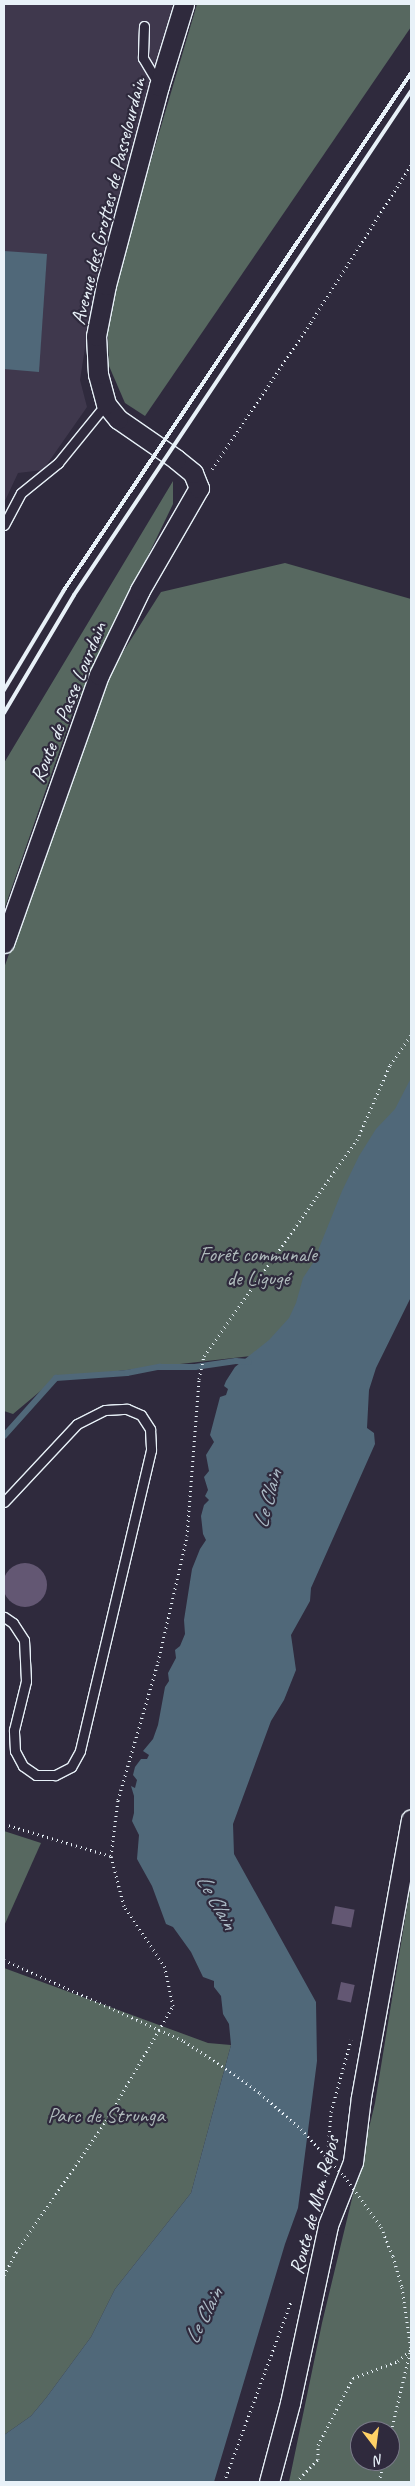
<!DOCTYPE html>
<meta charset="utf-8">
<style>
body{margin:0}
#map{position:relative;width:415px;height:2486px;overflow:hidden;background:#2f2a3d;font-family:Caveat,sans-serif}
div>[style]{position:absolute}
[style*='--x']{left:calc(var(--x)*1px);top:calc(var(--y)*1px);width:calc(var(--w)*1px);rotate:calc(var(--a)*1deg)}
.built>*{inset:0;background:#3f384d}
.green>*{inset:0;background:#576860}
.water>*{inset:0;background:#506879}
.stream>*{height:5.5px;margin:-2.75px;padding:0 2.75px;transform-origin:2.75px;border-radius:2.75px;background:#506879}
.building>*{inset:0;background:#635773;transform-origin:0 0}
.round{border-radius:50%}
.path>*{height:3px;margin-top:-1.5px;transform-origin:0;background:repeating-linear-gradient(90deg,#e8f1f8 0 1px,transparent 0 5px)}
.roads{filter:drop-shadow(1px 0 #e8f1f8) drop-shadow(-1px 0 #e8f1f8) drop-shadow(0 1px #e8f1f8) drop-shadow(0 -1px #e8f1f8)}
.lane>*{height:9px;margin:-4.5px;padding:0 4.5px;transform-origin:4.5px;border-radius:4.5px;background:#2f2a3d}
.street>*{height:19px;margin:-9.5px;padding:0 9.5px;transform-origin:9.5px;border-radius:9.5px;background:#2f2a3d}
.rail>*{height:4px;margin:-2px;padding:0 2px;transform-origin:2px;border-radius:2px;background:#e8f1f8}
.path-bridge>*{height:3px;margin-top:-1.5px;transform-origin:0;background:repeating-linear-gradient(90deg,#e8f1f8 0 1px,transparent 0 5px)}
span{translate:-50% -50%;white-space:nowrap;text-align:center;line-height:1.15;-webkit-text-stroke:4.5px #2f2a3d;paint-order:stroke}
.street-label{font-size:21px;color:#e8f1f8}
.park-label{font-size:21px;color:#aebabb}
.water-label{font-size:22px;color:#abbac5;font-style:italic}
.frame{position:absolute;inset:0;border:5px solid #e8f1f8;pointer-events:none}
.north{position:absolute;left:350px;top:2421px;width:50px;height:50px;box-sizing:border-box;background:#2f2a3d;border:1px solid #797a88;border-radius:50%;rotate:165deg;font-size:14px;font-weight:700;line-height:20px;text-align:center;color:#e8f1f8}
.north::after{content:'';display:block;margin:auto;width:18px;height:22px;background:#ffd166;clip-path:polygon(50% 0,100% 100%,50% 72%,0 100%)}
</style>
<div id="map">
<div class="built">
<div style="clip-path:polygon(4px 4px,173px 4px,87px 335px,80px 380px,87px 407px,43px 470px,18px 473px,4px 503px)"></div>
</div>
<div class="green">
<div style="clip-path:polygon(197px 4px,411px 4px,411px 27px,145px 416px,125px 403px,109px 366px,107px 310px)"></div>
<div style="clip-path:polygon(173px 481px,173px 504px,74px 709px,4px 910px,4px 763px)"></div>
<div style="clip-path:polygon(285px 563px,411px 599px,411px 1182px,311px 1352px,251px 1356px,56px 1378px,13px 1414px,4px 1411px,4px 968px,109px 674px,161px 592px)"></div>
<div style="clip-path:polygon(4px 1831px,41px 1843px,4px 1926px)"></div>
<div style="clip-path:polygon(evenodd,411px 1882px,411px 2482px,289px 2482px,322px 2323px,375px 2103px,411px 1882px,360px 2431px,390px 2431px,390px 2461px,360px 2461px,360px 2431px)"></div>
<div style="clip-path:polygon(4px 1968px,208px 2043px,231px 2045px,191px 2193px,115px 2289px,91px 2337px,46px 2398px,31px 2416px,4px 2435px)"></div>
</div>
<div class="water">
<div style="clip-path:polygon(4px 251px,47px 254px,39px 372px,4px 369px)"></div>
<div style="clip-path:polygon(411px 1078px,411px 1297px,376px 1368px,369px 1390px,367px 1428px,374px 1433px,375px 1444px,311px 1588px,310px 1601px,291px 1635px,296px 1670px,284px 1700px,271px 1721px,233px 1824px,234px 1854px,316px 2002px,317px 2061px,298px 2208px,285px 2244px,214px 2482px,4px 2482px,4px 2435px,31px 2416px,46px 2398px,91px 2337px,115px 2289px,191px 2193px,231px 2045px,229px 2024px,223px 2014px,221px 1996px,214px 1987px,214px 1981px,203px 1977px,191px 1952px,173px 1927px,166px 1924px,152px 1886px,137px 1859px,139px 1835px,132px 1821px,134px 1813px,134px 1796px,131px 1786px,135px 1788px,137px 1780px,133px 1775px,135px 1767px,141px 1759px,147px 1759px,149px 1755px,143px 1751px,153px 1739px,158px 1725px,165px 1687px,169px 1681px,168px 1673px,176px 1658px,175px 1650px,180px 1646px,185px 1634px,184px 1620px,192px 1569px,200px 1549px,206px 1540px,203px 1534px,201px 1516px,204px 1505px,209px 1500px,205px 1496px,208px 1490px,204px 1477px,209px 1471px,206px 1455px,214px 1442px,210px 1435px,220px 1397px,226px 1395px,228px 1389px,224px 1386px,226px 1381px,235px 1367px,269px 1340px,289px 1318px,296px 1303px,303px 1278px,313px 1263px,342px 1191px,359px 1156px,376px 1129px,395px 1109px)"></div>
</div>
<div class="stream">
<div style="--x:4;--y:1436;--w:78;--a:-48.1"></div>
<div style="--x:56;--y:1378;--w:71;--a:-4"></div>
<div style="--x:127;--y:1373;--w:33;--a:-11"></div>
<div style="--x:159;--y:1367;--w:36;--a:0"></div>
<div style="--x:195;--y:1367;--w:41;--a:-8.3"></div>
<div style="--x:236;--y:1361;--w:13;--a:4"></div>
</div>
<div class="building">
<div class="round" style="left:3px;top:1563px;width:44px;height:44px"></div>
<div style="left:335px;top:1906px;width:20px;height:18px;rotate:11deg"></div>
<div style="left:341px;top:1982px;width:14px;height:18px;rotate:12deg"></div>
</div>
<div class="path">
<div style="--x:212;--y:469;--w:177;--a:-56"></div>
<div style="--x:311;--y:322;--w:186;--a:-57.5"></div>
<div style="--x:4;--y:1824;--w:112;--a:16.7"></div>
<div style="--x:234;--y:2074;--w:32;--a:36"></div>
<div style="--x:260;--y:2093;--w:55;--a:41.3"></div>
<div style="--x:326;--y:2176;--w:64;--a:-85.5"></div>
<div style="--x:331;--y:2112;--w:75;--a:-74.5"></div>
<div style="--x:381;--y:2227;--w:31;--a:68"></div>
<div style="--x:393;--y:2256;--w:32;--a:74"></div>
<div style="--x:402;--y:2287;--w:64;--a:81.9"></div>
<div style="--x:4;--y:2275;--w:26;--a:-62"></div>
<div style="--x:16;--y:2252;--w:159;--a:-55.5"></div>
<div style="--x:106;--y:2121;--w:133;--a:-59.8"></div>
<div style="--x:173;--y:2006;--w:40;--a:-102"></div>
<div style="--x:165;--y:1967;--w:73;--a:-123.9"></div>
<div style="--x:124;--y:1906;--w:52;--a:-104.6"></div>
<div style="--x:111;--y:1856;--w:56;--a:-82.9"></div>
<div style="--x:118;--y:1800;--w:144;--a:-73.8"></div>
<div style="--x:158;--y:1662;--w:129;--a:-77"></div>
<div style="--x:187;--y:1536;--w:157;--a:-85.6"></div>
<div style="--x:199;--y:1379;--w:24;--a:-78"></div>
<div style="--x:204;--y:1356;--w:265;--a:-54.7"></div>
<div style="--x:357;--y:1140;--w:82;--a:-66.3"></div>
<div style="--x:390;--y:1065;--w:37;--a:-55"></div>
<div style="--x:390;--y:2436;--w:86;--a:-76.6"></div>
<div style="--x:224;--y:2482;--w:192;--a:-69.6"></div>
<div style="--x:296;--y:2482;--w:32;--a:-46"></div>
<div style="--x:318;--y:2459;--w:14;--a:-90"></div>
<div style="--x:318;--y:2445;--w:76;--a:-62.4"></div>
<div style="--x:353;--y:2378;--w:48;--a:-20.7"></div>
<div style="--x:398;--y:2361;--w:17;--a:-40"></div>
<div style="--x:379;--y:2482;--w:22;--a:-77"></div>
</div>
<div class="roads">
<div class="lane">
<div style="--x:144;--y:26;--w:32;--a:92"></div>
<div style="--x:143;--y:58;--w:31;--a:59"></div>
<div style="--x:4;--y:525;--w:36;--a:-62"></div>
<div style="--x:21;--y:493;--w:48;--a:-39"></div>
<div style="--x:58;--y:463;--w:76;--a:-50.9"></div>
<div style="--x:4;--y:1502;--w:107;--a:-46.9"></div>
<div style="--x:77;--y:1424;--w:31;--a:-27"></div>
<div style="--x:105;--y:1410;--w:22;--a:-3"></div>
<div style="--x:127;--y:1409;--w:15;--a:23"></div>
<div style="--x:141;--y:1415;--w:17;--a:57"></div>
<div style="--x:150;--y:1429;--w:21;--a:87"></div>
<div style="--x:151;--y:1450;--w:309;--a:103.3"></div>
<div style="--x:80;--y:1751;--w:18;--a:119"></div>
<div style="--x:71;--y:1767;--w:18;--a:153"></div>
<div style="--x:55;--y:1775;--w:19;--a:180"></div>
<div style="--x:36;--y:1775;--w:16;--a:-145"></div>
<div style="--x:23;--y:1766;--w:17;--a:-118"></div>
<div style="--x:15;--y:1751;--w:21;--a:-93"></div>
<div style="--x:14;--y:1730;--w:50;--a:-76.2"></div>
<div style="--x:26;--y:1681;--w:41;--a:-92.8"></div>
<div style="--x:24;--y:1640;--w:20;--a:-123"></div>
<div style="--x:13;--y:1623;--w:11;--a:-146"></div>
</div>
<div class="street">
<div style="--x:4;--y:943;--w:284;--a:-70.5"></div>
<div style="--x:99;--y:675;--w:94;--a:-64.2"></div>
<div style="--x:140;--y:590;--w:118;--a:-60"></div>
<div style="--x:199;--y:488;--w:16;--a:-112"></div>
<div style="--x:193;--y:473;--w:22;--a:-141"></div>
<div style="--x:176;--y:459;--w:70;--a:-145.4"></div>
<div style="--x:118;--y:419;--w:19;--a:-129"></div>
<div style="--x:106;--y:404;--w:31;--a:-105"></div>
<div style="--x:98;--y:374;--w:38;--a:-93"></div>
<div style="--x:96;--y:336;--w:52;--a:-78.9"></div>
<div style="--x:106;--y:285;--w:206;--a:-75.1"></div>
<div style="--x:159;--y:86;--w:86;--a:-73"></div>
<div style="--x:269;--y:2482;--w:82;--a:-75.1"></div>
<div style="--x:290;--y:2403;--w:182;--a:-77.9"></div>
<div style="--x:328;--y:2225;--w:68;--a:-68.4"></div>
<div style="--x:353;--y:2162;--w:65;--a:-83"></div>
<div style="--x:361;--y:2097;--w:282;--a:-79.8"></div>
</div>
</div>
<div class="rail">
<div style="--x:4;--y:690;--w:117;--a:-59"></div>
<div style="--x:64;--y:590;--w:623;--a:-56.13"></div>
<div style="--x:4;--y:713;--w:137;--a:-59.3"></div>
<div style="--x:74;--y:595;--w:606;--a:-56.23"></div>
</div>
<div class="path-bridge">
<div style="--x:4;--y:1960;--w:197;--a:24.2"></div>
<div style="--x:184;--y:2041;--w:60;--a:33.4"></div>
<div style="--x:301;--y:2129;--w:64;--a:47.5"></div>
<div style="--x:344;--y:2176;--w:63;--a:54"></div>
</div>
<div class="street-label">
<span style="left:108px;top:201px;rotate:-76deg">Avenue des Grottes de Passelourdain</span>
<span style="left:68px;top:702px;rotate:-68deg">Route de Passe Lourdain</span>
<span style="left:314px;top:2205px;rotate:-75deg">Route de Mon Repos</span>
</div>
<div class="park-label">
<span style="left:258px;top:1266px">Forêt communale<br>de Ligugé</span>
<span style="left:106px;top:2115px">Parc de Strunga</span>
</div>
<div class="water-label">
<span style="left:268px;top:1499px;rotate:-75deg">Le Clain</span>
<span style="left:216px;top:1902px;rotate:60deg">Le Clain</span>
<span style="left:204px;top:2316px;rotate:-63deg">Le Clain</span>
</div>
<div class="frame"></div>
<div class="north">N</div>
</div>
